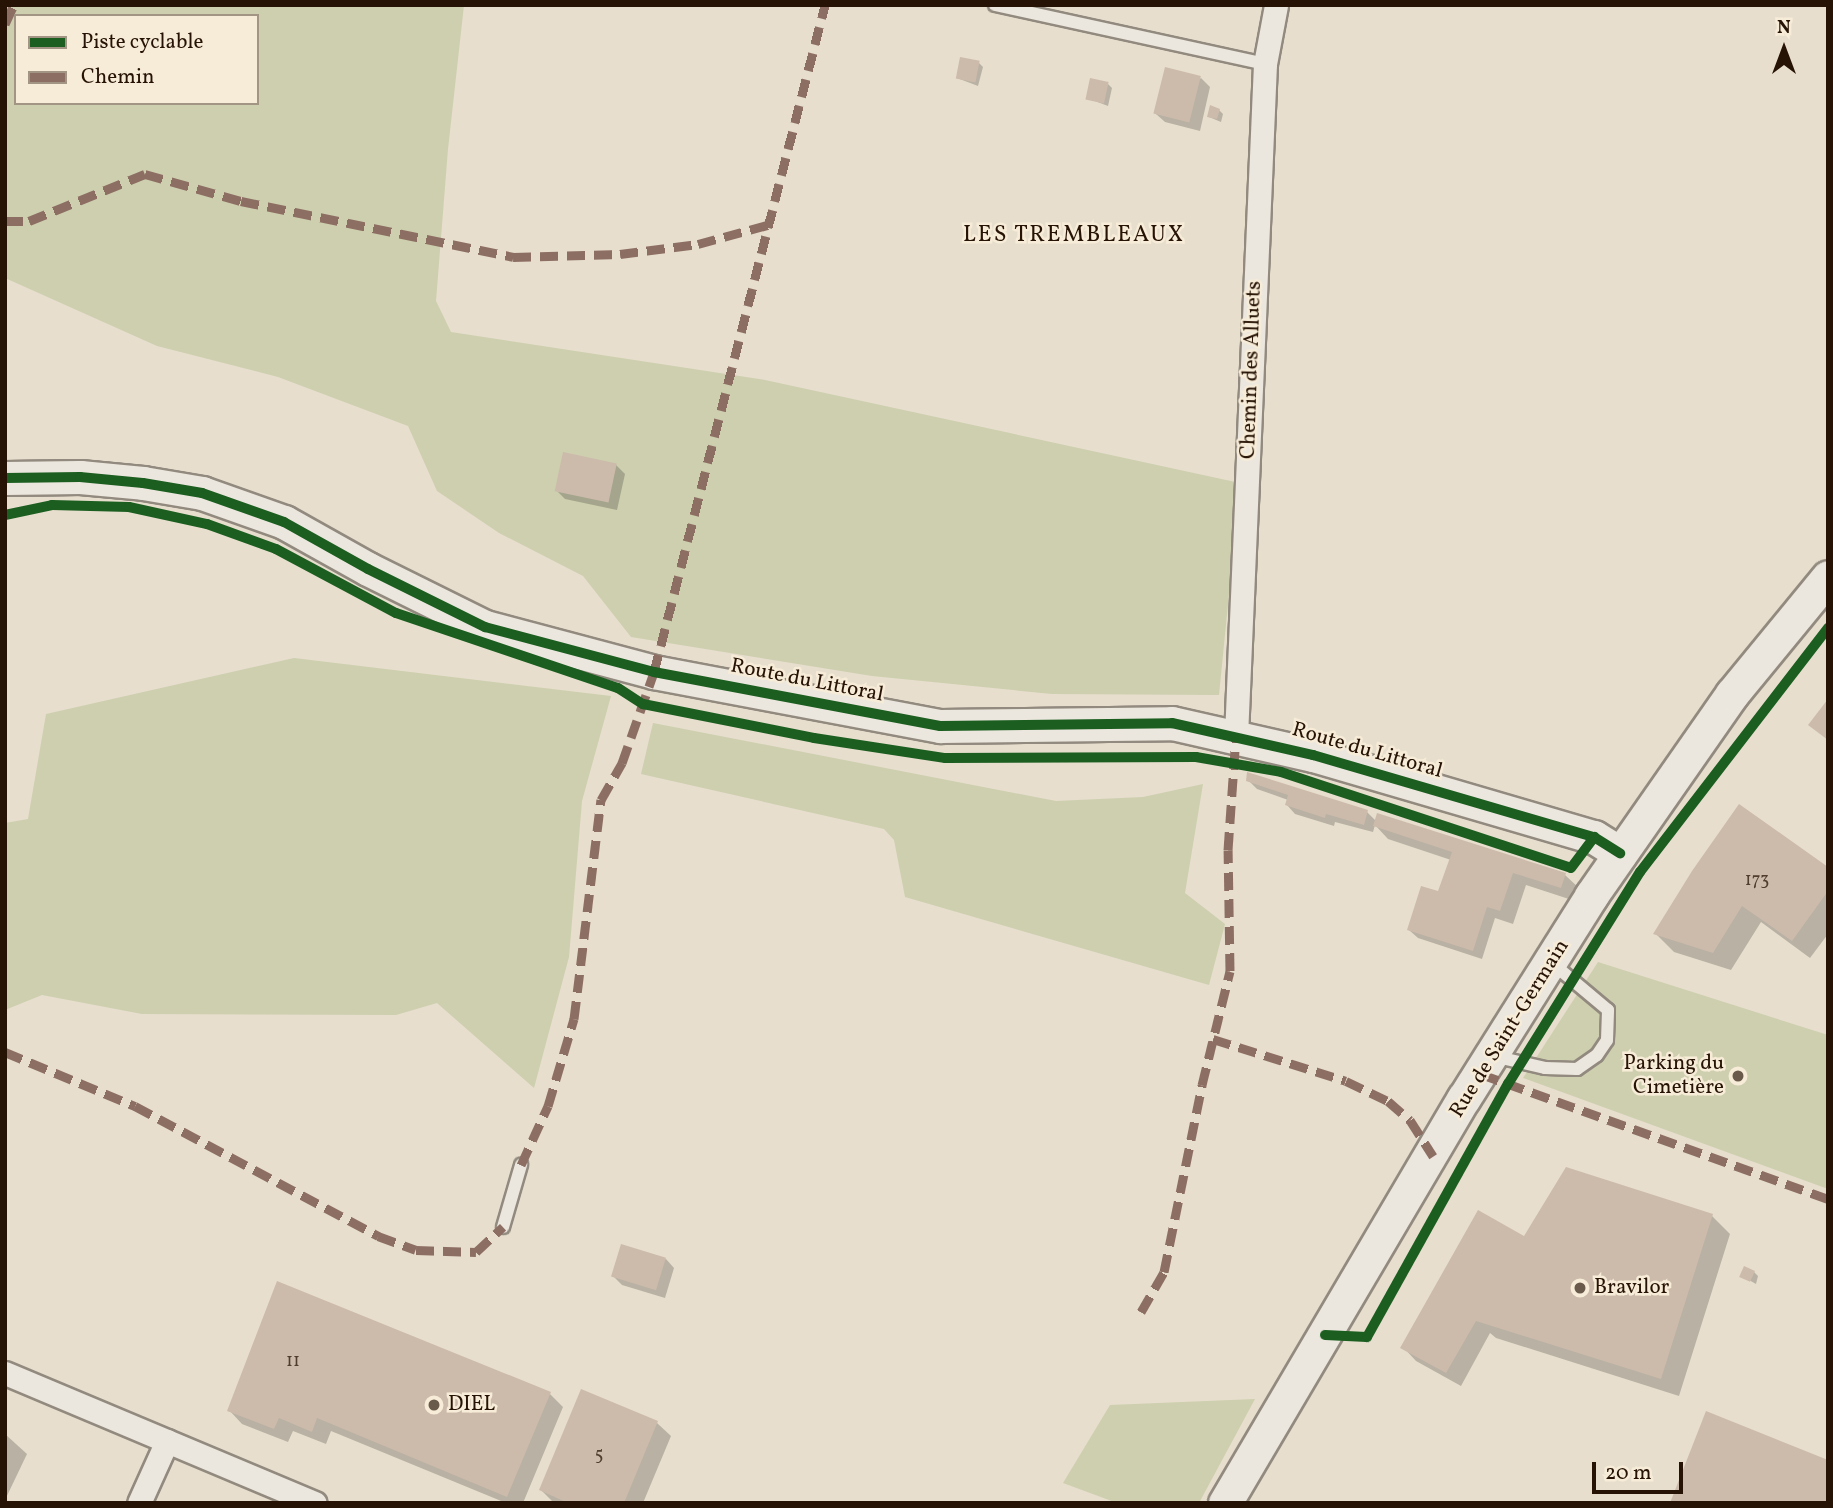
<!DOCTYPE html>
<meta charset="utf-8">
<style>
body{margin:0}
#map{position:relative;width:1833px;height:1508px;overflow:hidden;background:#e7decd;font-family:Vollkorn,serif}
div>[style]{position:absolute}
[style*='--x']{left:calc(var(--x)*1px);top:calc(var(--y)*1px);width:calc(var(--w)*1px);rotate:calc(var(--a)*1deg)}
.green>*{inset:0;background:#cdcfaf}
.shadow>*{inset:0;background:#0003}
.building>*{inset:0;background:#ccbbab;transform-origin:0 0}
.roads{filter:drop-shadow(2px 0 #928a7f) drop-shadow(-2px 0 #928a7f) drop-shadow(0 2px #928a7f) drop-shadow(0 -2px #928a7f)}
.lane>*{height:12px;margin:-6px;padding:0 6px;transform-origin:6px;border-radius:6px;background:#ece7de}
.street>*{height:23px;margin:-11.5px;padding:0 11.5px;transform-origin:11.5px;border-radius:11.5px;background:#ece7de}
.secondary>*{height:33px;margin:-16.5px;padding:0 16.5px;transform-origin:16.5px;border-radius:16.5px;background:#ece7de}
.quiet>*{height:9px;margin-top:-4.5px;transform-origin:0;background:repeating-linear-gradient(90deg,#8d6e63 0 18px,transparent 0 27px)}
.cycleway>*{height:10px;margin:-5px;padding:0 5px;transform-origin:5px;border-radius:5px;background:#1b5e20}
.dots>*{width:19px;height:19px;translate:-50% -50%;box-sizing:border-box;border:4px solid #f7ecd7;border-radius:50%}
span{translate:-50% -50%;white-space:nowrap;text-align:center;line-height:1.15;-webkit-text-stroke:5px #f7ecd7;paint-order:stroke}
.number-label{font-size:18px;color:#503d2e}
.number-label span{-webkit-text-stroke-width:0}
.street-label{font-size:21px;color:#261305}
.poi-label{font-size:21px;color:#261305}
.right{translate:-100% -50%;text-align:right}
.left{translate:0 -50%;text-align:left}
.neighbourhood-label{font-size:23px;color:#261305;letter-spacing:2px}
.frame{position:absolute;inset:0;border:7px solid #261305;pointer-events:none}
.legend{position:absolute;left:14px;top:14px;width:245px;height:91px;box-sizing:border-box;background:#f7ecd7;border:2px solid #a39583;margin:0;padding:9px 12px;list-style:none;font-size:21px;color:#261305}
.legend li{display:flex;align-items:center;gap:14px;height:35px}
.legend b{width:35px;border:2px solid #a39583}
.north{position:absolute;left:1749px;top:14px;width:70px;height:70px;-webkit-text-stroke:5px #f7ecd7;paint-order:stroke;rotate:0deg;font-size:19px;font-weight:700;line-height:28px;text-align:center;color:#261305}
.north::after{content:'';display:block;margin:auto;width:24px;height:32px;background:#261305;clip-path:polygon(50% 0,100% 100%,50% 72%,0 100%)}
.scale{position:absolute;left:1592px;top:1462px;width:91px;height:32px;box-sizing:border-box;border:4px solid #261305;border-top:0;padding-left:9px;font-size:21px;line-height:24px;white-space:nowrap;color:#261305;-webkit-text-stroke:5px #f7ecd7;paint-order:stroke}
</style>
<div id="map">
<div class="green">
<div style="clip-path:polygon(evenodd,5px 5px,464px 5px,448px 149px,436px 301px,451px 332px,765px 380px,1240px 483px,1219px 695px,1052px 694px,872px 676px,631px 637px,583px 576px,499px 533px,437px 491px,408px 426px,278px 377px,157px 346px,5px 278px,5px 5px,16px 16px,257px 16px,257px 103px,16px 103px,16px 16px)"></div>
<div style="clip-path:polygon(294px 658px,611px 696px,582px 801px,569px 957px,534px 1088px,437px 1003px,396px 1015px,142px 1014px,42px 995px,5px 1010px,5px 823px,28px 819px,46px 714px)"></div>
<div style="clip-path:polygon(653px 723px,1056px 801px,1143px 797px,1203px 784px,1185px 893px,1225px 924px,1209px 985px,905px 897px,894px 840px,884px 829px,641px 774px)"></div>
<div style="clip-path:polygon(1598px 962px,1828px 1035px,1828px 1189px,1523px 1078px)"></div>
<div style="clip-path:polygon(1255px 1399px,1199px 1503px,1117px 1503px,1063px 1483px,1110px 1405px)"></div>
</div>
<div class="shadow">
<div style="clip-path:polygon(979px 63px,983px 67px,978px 86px,957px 78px)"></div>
<div style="clip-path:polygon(1201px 78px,1210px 87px,1200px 131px,1165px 122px,1156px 114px)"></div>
<div style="clip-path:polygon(1108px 84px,1112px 88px,1108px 106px,1087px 98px)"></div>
<div style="clip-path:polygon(1219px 110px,1223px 114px,1221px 122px,1209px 117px)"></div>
<div style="clip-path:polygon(616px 465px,625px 474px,617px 510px,565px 499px,556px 490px)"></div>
<div style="clip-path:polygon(1248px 780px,1367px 812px,1376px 821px,1565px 875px,1579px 888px,1575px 901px,1526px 885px,1513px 924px,1495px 918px,1482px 959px,1418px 938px,1409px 930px,1439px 893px,1451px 860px,1388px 839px,1375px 825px,1373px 832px,1335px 822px,1334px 826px,1295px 814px,1287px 805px,1288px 800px,1257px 789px)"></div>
<div style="clip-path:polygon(1828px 869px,1828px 934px,1810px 958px,1761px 922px,1731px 970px,1674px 952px,1656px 934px)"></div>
<div style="clip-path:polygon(1712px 1216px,1730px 1234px,1679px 1396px,1496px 1338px,1490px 1333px,1461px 1386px,1416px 1361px,1403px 1347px,1522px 1237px)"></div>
<div style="clip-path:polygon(666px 1259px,674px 1268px,665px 1298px,622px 1285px,613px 1276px)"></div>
<div style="clip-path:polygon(1754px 1272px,1758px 1276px,1756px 1284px,1742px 1276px)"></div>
<div style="clip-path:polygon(550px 1394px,563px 1407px,523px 1503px,506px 1503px,331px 1431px,326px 1444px,293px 1431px,288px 1442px,242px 1424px,229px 1410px)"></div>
<div style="clip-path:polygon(657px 1423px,671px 1436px,643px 1503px,554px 1503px,541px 1490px)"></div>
<div style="clip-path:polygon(5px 1434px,27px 1454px,5px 1500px)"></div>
</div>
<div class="building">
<div style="left:960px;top:57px;width:20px;height:22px;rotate:11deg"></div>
<div style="left:1165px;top:67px;width:37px;height:48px;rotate:14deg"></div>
<div style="left:1090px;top:78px;width:19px;height:22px;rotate:12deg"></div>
<div style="clip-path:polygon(1210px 105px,1220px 109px,1217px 119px,1207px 117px)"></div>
<div style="left:563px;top:452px;width:55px;height:40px;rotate:12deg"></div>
<div style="clip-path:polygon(1828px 699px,1828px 740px,1808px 725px)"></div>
<div style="clip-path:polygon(1247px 772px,1368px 810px,1364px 825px,1326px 814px,1325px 818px,1285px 805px,1288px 795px,1246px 781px)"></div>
<div style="clip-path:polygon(1739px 804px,1828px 867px,1828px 891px,1792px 941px,1742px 906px,1713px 953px,1653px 934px,1692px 871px)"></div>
<div style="clip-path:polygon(1377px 813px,1566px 873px,1561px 888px,1513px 873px,1500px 911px,1487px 907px,1473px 951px,1407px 930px,1421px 886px,1438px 891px,1452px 852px,1373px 826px)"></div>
<div style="clip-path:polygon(1566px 1167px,1713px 1214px,1661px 1379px,1476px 1321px,1446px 1373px,1400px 1348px,1478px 1210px,1524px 1236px)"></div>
<div style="left:621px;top:1244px;width:47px;height:34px;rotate:17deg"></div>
<div style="left:1744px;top:1266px;width:12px;height:12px;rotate:24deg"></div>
<div style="clip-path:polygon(277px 1281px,551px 1392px,507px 1497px,317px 1418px,312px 1432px,279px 1418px,274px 1429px,227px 1411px)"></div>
<div style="clip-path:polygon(581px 1389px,658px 1421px,624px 1503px,568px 1503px,539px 1490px)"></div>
<div style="clip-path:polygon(1706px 1411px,1828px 1460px,1828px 1503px,1670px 1503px)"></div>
</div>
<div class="roads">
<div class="lane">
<div style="--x:995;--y:5;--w:276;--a:12.3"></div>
<div style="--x:1493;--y:1056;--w:53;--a:13"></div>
<div style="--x:1545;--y:1068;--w:32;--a:2"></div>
<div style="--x:1577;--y:1069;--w:24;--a:-35"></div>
<div style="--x:1597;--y:1055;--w:18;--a:-56"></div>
<div style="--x:1607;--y:1040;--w:30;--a:-88"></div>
<div style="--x:1608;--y:1010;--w:73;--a:-140"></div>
<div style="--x:503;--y:1227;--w:65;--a:-73.8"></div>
</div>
<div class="street">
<div style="--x:1236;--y:736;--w:673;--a:-87.53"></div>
<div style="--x:1265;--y:64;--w:60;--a:-79.4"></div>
<div style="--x:5;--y:1373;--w:336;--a:22.8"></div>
<div style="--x:139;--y:1503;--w:68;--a:-65.7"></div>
</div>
<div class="secondary">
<div style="--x:5;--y:478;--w:75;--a:-0.8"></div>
<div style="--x:80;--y:477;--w:63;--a:5.4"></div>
<div style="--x:143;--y:483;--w:60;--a:9.6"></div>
<div style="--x:202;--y:493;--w:87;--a:19.5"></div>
<div style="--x:284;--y:522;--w:96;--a:29.2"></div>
<div style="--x:368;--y:569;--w:131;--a:26.4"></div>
<div style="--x:485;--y:627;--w:175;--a:14.9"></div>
<div style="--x:654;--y:672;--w:291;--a:10.7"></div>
<div style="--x:940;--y:726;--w:232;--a:-0.7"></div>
<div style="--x:1172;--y:723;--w:145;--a:12.8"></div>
<div style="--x:1313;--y:755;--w:293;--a:16.3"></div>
<div style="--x:1594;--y:837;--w:31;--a:32"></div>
<div style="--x:1225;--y:1503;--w:470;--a:-59.5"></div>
<div style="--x:1464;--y:1098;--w:239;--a:-57.8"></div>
<div style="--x:1591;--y:896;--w:246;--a:-55.1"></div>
<div style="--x:1732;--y:694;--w:151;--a:-50.6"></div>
</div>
</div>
<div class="quiet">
<div style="--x:5;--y:24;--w:21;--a:-65"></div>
<div style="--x:5;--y:221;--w:24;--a:0"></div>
<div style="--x:29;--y:221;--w:125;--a:-22.1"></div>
<div style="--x:145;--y:174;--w:100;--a:15.7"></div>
<div style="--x:241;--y:201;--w:278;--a:11.6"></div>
<div style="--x:513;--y:257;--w:107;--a:-1.6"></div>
<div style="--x:620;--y:254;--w:79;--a:-7.3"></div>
<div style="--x:698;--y:244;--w:76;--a:-15.3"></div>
<div style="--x:1213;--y:1039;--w:139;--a:17.5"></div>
<div style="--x:1346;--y:1081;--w:47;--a:25.5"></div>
<div style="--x:1388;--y:1101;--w:29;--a:41"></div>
<div style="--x:1410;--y:1120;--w:43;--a:57.4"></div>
<div style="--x:5;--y:1052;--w:141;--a:22.6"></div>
<div style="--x:135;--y:1106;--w:276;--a:28.1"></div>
<div style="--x:378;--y:1236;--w:40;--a:20.2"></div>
<div style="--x:416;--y:1250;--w:60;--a:1.9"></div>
<div style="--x:476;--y:1252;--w:37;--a:-43"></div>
<div style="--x:1481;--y:1074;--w:369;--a:19.8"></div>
<div style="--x:521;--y:1165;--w:65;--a:-65.4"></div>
<div style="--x:548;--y:1106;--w:91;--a:-73.4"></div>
<div style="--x:574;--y:1019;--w:221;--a:-83"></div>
<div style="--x:601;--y:800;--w:43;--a:-60.4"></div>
<div style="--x:622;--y:763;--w:96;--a:-70.6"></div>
<div style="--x:654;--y:672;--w:689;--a:-75.62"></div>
<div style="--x:1141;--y:1312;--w:46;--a:-60.1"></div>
<div style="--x:1164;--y:1272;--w:191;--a:-78.5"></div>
<div style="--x:1202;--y:1085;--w:117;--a:-76.2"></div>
<div style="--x:1230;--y:971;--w:121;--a:-90.9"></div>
<div style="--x:1228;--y:850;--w:114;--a:-86"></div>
</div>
<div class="cycleway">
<div style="--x:5;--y:478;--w:75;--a:-0.8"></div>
<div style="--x:80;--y:477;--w:63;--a:5.4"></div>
<div style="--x:143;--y:483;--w:60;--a:9.6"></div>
<div style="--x:202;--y:493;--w:87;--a:19.5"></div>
<div style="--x:284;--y:522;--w:96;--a:29.2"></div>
<div style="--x:368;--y:569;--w:131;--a:26.4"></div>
<div style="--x:485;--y:627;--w:175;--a:14.9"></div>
<div style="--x:654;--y:672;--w:291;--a:10.7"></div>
<div style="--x:940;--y:726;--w:232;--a:-0.7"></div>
<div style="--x:1172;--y:723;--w:145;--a:12.8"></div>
<div style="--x:1313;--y:755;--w:293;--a:16.3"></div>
<div style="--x:1594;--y:837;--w:31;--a:32"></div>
<div style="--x:5;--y:515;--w:48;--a:-12"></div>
<div style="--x:52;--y:505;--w:77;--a:1.5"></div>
<div style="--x:129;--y:507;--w:80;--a:12.3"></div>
<div style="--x:207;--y:524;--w:73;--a:19.9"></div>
<div style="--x:276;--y:549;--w:136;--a:28.1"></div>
<div style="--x:396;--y:613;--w:234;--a:18.7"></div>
<div style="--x:618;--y:688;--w:30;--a:33"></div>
<div style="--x:643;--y:704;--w:174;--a:11.2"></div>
<div style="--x:814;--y:738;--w:133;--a:8.7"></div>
<div style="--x:945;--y:758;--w:251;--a:-0.2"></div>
<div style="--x:1196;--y:757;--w:86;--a:10"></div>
<div style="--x:1281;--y:772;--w:305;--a:18.3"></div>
<div style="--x:1571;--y:868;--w:39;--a:-53"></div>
<div style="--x:1325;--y:1335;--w:42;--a:2.7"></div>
<div style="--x:1367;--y:1337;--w:290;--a:-60.9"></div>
<div style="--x:1508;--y:1084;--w:250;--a:-58.1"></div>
<div style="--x:1640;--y:872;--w:308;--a:-52.4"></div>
</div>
<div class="dots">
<div style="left:1738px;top:1076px;background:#6a5a4b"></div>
<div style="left:1580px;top:1288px;background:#6a5a4b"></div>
<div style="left:434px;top:1405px;background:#6a5a4b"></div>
</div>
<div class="number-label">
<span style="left:1757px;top:881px">173</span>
<span style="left:293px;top:1362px">11</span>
<span style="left:599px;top:1456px">5</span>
</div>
<div class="street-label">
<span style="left:1252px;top:370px;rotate:-88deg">Chemin des Alluets</span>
<span style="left:807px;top:681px;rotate:11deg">Route du Littoral</span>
<span style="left:1367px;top:751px;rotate:16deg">Route du Littoral</span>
<span style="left:1510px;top:1029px;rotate:-58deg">Rue de Saint-Germain</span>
</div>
<div class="poi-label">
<span class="right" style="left:1724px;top:1076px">Parking du<br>Cimetière</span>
<span class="left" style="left:1594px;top:1288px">Bravilor</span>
<span class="left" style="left:448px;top:1405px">DIEL</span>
</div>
<div class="neighbourhood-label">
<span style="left:1074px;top:235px">LES TREMBLEAUX</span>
</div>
<div class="frame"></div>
<ul class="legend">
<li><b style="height:9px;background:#1b5e20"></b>Piste cyclable</li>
<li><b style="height:9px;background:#8d6e63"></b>Chemin</li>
</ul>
<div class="north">N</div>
<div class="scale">20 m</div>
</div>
